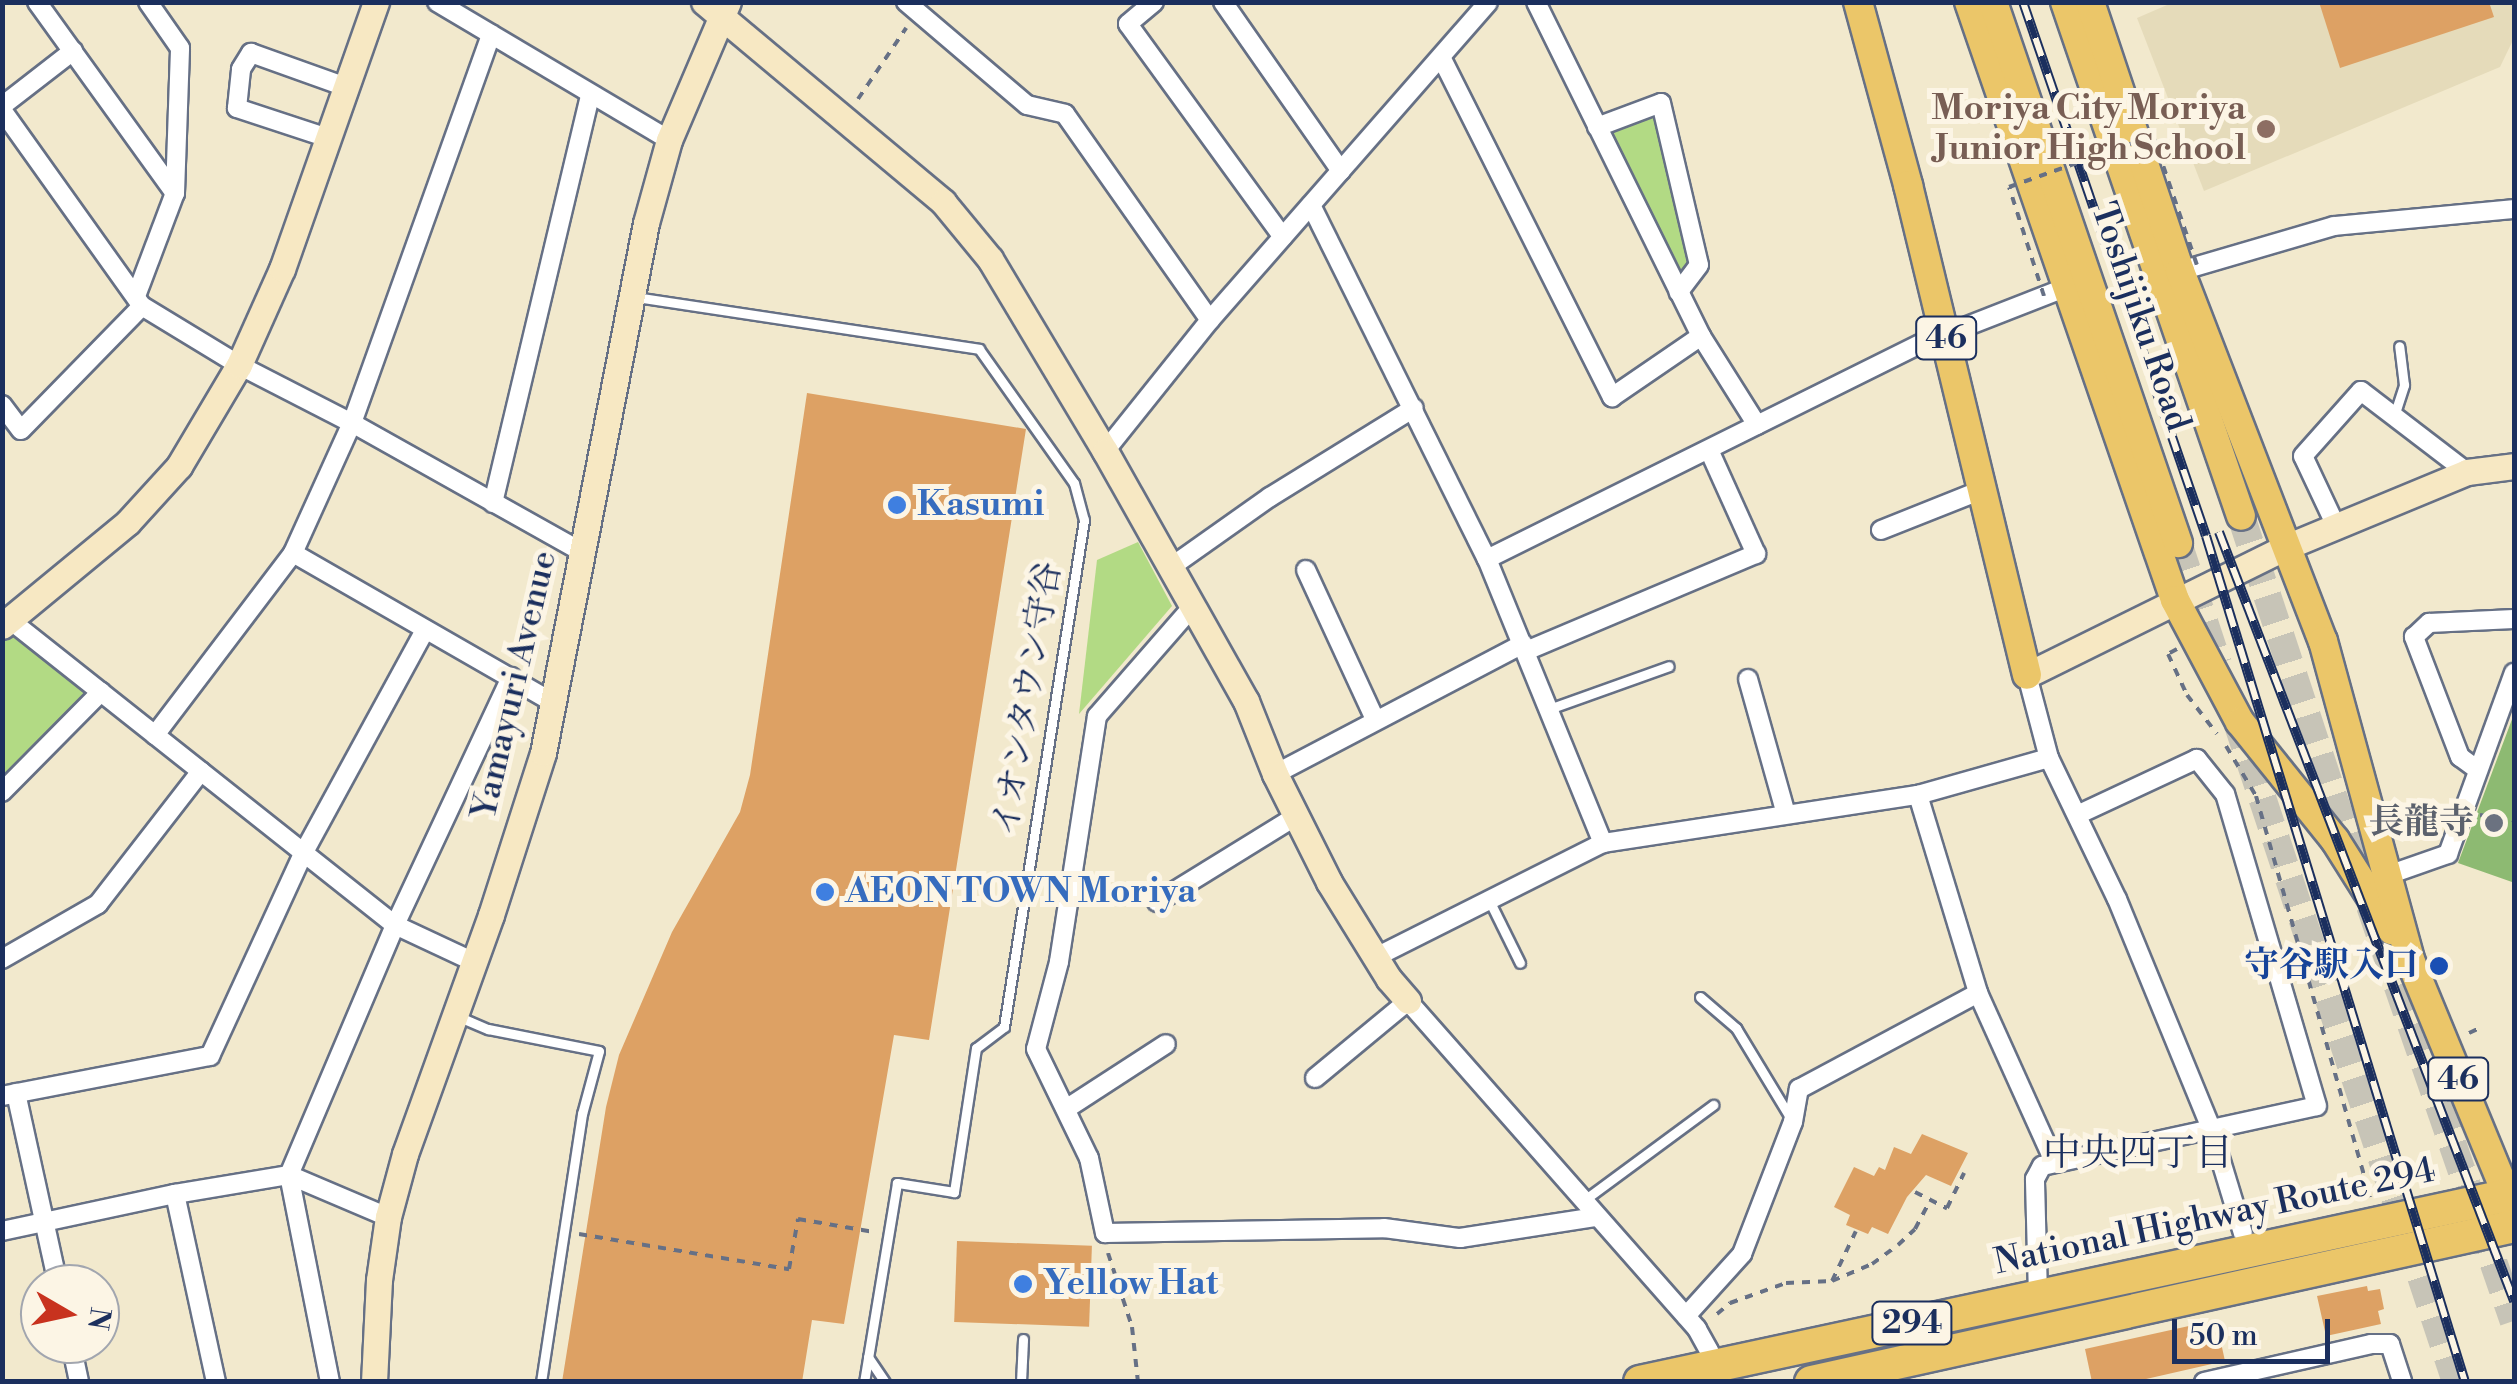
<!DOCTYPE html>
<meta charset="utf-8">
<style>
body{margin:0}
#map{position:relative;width:2517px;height:1384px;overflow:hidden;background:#f2e9cd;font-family:"Libre Bodoni","Noto Serif JP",serif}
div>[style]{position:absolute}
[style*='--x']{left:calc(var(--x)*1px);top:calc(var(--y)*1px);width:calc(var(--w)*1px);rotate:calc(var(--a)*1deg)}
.built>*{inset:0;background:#e5dbba}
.green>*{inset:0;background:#b2da84}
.forest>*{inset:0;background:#8dba72}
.building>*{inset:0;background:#dda164;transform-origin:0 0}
.primary-tunnel>*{height:28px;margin-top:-14px;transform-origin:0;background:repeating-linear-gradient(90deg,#c7c4b7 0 28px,transparent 0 42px)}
.path>*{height:4px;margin-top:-2px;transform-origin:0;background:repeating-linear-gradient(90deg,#667085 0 8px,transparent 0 16px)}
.roads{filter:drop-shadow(2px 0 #667085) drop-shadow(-2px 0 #667085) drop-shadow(0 2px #667085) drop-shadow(0 -2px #667085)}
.lane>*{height:9px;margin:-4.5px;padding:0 4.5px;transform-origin:4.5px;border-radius:4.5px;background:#fff}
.street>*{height:18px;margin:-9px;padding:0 9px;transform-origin:9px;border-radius:9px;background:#fff}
.secondary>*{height:25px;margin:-12.5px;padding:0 12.5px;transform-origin:12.5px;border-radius:12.5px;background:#f7e8c3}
.primary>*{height:28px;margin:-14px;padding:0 14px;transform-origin:14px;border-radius:14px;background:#ebc669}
.highway>*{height:32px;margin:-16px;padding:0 16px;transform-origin:16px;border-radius:16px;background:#ebc669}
.rail>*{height:10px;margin-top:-5px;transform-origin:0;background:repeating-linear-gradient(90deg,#fcf5e5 0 19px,#1b2f5e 0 38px);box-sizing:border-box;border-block:2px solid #1b2f5e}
.path-bridge>*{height:4px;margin-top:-2px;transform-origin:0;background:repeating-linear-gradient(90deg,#667085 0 8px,transparent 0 16px)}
.dots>*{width:28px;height:28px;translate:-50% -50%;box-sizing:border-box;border:5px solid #fcf5e5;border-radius:50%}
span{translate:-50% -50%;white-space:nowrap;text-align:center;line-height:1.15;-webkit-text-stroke:10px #fcf5e5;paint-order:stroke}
.shield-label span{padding:2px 8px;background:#fcf5e5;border:2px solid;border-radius:8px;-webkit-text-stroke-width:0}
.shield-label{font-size:32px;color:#1b2f5e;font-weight:700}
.education-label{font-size:35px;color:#785e54;font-weight:700}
.right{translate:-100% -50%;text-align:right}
.street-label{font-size:35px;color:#1b2f5e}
.shop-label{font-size:35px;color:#366cbe;font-weight:700}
.left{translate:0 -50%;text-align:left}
.worship-label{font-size:35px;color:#5b616d;font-weight:700}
.transit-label{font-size:35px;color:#164399;font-weight:700}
.neighbourhood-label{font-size:38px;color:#1b2f5e}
.frame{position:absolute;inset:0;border:5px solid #1b2f5e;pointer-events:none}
.north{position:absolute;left:20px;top:1264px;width:100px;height:100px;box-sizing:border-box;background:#fcf5e5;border:2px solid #a2a6af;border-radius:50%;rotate:99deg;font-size:28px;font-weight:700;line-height:40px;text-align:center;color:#1b2f5e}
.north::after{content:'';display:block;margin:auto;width:35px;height:45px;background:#c8321e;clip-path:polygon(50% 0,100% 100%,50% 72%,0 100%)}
.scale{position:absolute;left:2172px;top:1319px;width:158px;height:45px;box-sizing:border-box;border:5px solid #1b2f5e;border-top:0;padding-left:12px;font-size:30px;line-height:35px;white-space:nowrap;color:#1b2f5e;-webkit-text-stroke:8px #fcf5e5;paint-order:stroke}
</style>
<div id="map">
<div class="built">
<div style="clip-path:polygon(2174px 2px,2514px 3px,2514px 38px,2500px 67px,2204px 191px,2137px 18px)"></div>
</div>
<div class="green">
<div style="clip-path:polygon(1661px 103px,1699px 265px,1679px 292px,1597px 127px)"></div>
<div style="clip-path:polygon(1138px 542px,1172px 606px,1079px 714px,1097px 560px)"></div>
<div style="clip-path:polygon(2px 626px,101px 692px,3px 792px)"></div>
</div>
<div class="forest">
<div style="clip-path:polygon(2514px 714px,2514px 888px,2512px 882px,2458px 863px)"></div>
</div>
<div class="building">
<div style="clip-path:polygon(2319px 2px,2489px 2px,2494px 17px,2340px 68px)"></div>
<div style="clip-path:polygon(807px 393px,1026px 429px,929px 1040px,894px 1035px,844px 1324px,812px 1320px,802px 1382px,562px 1382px,606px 1107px,619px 1055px,672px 932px,740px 812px,750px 775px)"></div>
<div style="clip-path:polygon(1922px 1134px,1968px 1153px,1951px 1186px,1926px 1175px,1907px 1197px,1888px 1234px,1872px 1227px,1868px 1234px,1846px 1225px,1850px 1215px,1834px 1207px,1854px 1167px,1874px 1176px,1879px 1167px,1885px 1170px,1894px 1147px,1911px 1154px)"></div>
<div style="left:957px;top:1241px;width:135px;height:81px;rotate:2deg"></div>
<div style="clip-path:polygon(2367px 1286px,2368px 1291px,2380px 1289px,2384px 1309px,2378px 1311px,2381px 1324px,2326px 1336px,2317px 1296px)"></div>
<div style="clip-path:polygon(2216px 1320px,2225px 1361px,2133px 1382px,2092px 1382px,2085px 1349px)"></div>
</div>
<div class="primary-tunnel">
<div style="--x:2241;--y:516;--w:368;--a:71.8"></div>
<div style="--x:2178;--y:543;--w:127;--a:71.7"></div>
<div style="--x:2236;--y:719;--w:699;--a:71.64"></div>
<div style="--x:2370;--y:906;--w:439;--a:70.9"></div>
</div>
<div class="path">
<div style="--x:858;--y:99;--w:86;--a:-55.9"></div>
<div style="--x:2177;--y:649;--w:10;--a:151"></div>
<div style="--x:2168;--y:654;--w:45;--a:65.1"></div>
<div style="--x:2187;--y:695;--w:49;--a:52.4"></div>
<div style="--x:2226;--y:746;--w:58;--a:59"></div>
<div style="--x:2256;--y:796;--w:417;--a:74.1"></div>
<div style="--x:2480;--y:815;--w:34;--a:8"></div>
<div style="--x:2469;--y:1033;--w:14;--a:-25"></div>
<div style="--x:1915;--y:1192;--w:36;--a:27"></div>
<div style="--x:1947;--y:1208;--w:39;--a:-64"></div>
<div style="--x:579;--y:1234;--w:213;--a:9.5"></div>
<div style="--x:789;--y:1269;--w:51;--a:-79.8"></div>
<div style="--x:798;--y:1219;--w:77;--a:9.7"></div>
<div style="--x:1108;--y:1253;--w:78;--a:72"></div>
<div style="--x:1132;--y:1327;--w:55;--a:83.8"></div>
<div style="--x:1832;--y:1281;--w:43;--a:-23"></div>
<div style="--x:1872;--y:1264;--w:32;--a:-36"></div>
<div style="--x:1898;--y:1245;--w:23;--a:-43"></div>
<div style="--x:1915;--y:1229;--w:32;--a:-62"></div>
<div style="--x:1717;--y:1314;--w:17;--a:-40"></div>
<div style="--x:1730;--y:1303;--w:59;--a:-19.7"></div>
<div style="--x:1786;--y:1283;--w:46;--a:-2.5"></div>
<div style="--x:1832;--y:1281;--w:55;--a:-64.4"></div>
</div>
<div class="roads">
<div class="lane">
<div style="--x:636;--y:297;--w:347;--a:8.6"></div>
<div style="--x:979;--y:349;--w:164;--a:54.7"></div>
<div style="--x:1074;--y:483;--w:38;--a:75"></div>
<div style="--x:1084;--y:520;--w:513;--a:98.97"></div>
<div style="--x:1004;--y:1027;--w:35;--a:143"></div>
<div style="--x:976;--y:1048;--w:146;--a:98.7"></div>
<div style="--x:954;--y:1192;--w:58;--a:-171"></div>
<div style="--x:897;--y:1183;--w:202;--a:99.4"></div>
<div style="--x:2394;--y:416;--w:33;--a:-72"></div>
<div style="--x:2404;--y:385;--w:39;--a:-97"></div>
<div style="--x:1549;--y:709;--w:127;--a:-19.7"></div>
<div style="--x:1489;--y:900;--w:70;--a:63.8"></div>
<div style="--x:1700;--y:997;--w:48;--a:40.7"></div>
<div style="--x:1736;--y:1028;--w:104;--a:58.8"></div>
<div style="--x:457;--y:1016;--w:34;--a:23"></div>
<div style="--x:488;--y:1029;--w:113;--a:11.2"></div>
<div style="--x:599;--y:1051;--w:65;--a:105.1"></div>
<div style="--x:582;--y:1114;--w:271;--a:98.7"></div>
<div style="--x:1583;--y:1201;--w:162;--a:-36.4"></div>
<div style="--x:868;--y:1357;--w:30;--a:56"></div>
<div style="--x:1021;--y:1382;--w:43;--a:-87.3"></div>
</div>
<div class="street">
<div style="--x:37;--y:2;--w:236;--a:54.2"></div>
<div style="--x:437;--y:2;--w:270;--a:30.7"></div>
<div style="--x:906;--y:2;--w:159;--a:40.4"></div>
<div style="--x:1027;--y:105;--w:39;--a:13"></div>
<div style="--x:1065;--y:114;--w:252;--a:54.9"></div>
<div style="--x:1154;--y:2;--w:34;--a:140"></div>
<div style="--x:1128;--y:24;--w:263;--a:54"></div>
<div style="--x:1223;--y:2;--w:206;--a:55.1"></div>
<div style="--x:1536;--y:2;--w:373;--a:63.7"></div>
<div style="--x:1701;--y:336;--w:105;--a:57.8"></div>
<div style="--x:1441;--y:57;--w:381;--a:63.3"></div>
<div style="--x:1612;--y:397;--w:108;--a:-34.4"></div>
<div style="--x:2;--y:106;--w:90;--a:-37.8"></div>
<div style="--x:2;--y:110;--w:241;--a:54.5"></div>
<div style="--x:142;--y:306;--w:114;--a:31.3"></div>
<div style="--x:239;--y:365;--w:127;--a:27.2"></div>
<div style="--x:352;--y:423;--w:264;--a:29.3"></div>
<div style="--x:1597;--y:127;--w:68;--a:-20.6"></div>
<div style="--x:1661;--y:103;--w:166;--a:76.8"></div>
<div style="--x:1699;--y:265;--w:34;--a:127"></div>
<div style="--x:328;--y:138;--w:96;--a:-161.8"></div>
<div style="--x:237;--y:108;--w:39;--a:-84"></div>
<div style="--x:241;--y:69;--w:19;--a:-58"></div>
<div style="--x:251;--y:53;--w:101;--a:19.7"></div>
<div style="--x:1311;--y:205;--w:395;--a:63.6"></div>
<div style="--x:1487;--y:559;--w:307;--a:67.8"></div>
<div style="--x:2180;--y:271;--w:160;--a:-16.3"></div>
<div style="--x:2334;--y:226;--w:181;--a:-5.4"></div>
<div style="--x:136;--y:296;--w:110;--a:-69.3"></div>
<div style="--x:175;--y:193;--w:145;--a:-88"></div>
<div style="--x:180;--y:48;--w:56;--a:-124.8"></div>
<div style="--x:2;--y:405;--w:31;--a:53"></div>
<div style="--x:21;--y:430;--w:173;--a:-45.7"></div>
<div style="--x:1105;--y:451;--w:168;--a:-51.3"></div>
<div style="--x:1210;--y:320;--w:422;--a:-48.8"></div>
<div style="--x:493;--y:503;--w:418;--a:-76.6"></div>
<div style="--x:2336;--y:526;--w:77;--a:-115.2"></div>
<div style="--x:2303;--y:456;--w:87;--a:-48.3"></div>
<div style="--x:2361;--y:391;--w:133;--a:37.4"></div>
<div style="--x:1881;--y:530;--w:111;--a:-21.7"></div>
<div style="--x:293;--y:553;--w:301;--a:29.9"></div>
<div style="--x:1487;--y:559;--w:484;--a:-26.4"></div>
<div style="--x:1921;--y:344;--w:155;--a:-21.3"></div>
<div style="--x:1171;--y:567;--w:121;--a:-35.3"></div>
<div style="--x:1270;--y:497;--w:169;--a:-31.7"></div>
<div style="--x:1306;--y:570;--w:164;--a:65.2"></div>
<div style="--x:1193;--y:606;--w:146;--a:131.1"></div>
<div style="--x:1097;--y:716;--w:249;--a:98.8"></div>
<div style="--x:1059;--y:962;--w:90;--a:104.8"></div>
<div style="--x:1036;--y:1049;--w:121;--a:64.1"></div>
<div style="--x:1089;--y:1158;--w:77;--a:78"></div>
<div style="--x:1105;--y:1233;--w:279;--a:-1"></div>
<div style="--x:1384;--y:1228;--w:77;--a:7.5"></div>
<div style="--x:1460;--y:1238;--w:138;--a:-8.8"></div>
<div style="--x:10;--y:620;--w:491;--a:38.4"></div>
<div style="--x:395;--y:925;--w:87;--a:25.1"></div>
<div style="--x:1526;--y:651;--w:250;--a:-22.9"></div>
<div style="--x:1756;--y:554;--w:112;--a:-114.3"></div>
<div style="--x:2027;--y:675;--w:86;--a:75.2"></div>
<div style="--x:2049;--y:758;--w:157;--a:64.3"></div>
<div style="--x:2117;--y:899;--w:248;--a:67.7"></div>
<div style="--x:2211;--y:1128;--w:110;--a:73.1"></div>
<div style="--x:1748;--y:679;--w:140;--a:74.3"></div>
<div style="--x:155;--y:735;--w:228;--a:-52.8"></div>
<div style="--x:293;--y:553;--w:143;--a:-65.6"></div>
<div style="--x:352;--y:423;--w:413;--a:-70.3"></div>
<div style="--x:2478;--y:770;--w:22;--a:-144"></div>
<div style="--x:2460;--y:757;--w:129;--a:-111"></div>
<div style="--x:2414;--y:637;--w:21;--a:-43"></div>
<div style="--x:2429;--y:623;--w:85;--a:-2.7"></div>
<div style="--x:1275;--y:774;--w:280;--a:-27.7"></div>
<div style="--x:2;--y:792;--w:141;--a:-45.3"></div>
<div style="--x:1918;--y:795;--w:207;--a:73.1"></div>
<div style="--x:1978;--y:993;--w:184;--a:65.7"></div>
<div style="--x:2388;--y:875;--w:64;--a:-19.3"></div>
<div style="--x:2448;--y:854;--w:193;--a:-70"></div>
<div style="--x:1157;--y:902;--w:163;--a:-31.7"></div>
<div style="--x:1378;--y:956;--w:252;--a:-26.7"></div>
<div style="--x:1603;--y:843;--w:319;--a:-8.7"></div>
<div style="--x:1918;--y:795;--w:136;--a:-15.8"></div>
<div style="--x:2;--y:959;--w:111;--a:-29.8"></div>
<div style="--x:98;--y:904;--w:168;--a:-52.2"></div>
<div style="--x:1315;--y:1078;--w:121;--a:-39.6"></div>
<div style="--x:1408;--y:1001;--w:437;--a:48.6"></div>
<div style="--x:1697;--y:1329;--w:25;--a:61"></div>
<div style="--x:1709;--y:1351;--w:16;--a:90"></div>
<div style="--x:16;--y:1093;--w:196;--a:77.6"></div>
<div style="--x:2;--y:1096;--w:212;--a:-10.9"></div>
<div style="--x:210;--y:1056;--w:225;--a:-65.3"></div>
<div style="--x:304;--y:852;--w:253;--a:-61.4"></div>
<div style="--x:1066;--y:1109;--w:119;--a:-33"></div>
<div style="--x:175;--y:1194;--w:192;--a:77.7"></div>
<div style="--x:2;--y:1231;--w:177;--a:-12.1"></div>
<div style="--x:175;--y:1194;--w:116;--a:-9.5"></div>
<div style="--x:289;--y:1175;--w:108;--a:23"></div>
<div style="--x:2038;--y:1296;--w:117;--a:-91.5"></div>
<div style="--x:2035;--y:1179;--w:15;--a:-62"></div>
<div style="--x:2042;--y:1166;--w:281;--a:-12.3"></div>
<div style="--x:2317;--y:1106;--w:325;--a:-106.4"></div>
<div style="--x:2225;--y:794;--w:45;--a:-128.7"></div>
<div style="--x:2197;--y:759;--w:132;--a:155"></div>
<div style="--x:1686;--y:1316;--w:84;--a:-47.9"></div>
<div style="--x:1742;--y:1254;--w:142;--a:-68.9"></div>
<div style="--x:1793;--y:1122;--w:34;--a:-80"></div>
<div style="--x:1799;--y:1089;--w:203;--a:-28.2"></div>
<div style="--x:71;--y:1344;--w:39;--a:78"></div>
<div style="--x:330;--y:1382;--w:211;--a:-101.2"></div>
<div style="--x:289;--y:1175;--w:272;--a:-67"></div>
<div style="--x:395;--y:925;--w:274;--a:-64.9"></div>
<div style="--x:2204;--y:1382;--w:171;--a:-12.8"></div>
<div style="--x:2371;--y:1344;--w:19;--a:0"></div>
<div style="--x:2390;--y:1344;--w:40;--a:72"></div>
</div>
<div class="secondary">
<div style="--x:704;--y:2;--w:312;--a:39.9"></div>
<div style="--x:943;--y:202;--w:74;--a:50.5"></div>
<div style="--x:990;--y:259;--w:224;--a:59.1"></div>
<div style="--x:1105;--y:451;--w:287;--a:60.6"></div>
<div style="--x:1246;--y:701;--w:79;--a:68.3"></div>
<div style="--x:1275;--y:774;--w:121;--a:63.4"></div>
<div style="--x:1329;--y:882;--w:114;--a:58.3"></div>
<div style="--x:1389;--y:979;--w:29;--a:49"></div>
<div style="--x:2;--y:626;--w:163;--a:-39.5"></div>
<div style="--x:128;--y:522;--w:76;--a:-47.7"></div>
<div style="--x:179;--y:466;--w:117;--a:-59.3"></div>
<div style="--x:239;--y:365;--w:105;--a:-65.9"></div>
<div style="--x:282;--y:269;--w:283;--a:-70.6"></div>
<div style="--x:2027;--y:675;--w:289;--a:-26.3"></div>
<div style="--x:2286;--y:547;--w:196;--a:-22.5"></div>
<div style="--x:2467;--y:472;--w:47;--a:-7.3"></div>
<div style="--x:374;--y:1382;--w:102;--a:-87.2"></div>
<div style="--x:379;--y:1280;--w:64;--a:-81.9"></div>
<div style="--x:388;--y:1217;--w:65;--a:-74.9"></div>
<div style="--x:405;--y:1154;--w:254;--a:-70.2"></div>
<div style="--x:491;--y:915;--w:170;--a:-72.2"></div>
<div style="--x:543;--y:753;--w:540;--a:-79"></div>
<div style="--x:646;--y:223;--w:86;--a:-74.5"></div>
<div style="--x:669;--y:140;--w:150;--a:-66.9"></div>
</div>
<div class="primary">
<div style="--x:1858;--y:2;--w:190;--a:74.7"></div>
<div style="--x:1908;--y:185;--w:504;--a:76.35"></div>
<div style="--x:1969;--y:2;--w:632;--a:70.99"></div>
<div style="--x:2175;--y:600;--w:138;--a:62"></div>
<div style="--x:2240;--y:722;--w:151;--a:51.2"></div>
<div style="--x:2335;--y:840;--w:107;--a:57.7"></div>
<div style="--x:1993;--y:2;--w:572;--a:71.12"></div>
<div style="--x:2065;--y:2;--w:543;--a:71.1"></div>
<div style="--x:2090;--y:2;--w:284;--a:71.5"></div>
<div style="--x:2180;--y:271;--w:397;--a:68.9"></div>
<div style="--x:2323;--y:641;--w:333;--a:74.7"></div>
<div style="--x:2411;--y:962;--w:270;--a:67.6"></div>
</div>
<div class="highway">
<div style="--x:1640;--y:1382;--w:894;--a:-12.14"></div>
<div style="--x:1811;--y:1382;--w:720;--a:-12.51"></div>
</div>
</div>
<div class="rail">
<div style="--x:2023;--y:2;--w:564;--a:71.08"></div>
<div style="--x:2206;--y:536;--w:885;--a:72.98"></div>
<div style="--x:2219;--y:532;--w:824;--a:69.01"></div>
</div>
<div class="path-bridge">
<div style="--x:2044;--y:296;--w:114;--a:-107.8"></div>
<div style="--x:2009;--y:187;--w:153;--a:-19.5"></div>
<div style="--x:2153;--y:136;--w:136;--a:71.2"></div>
</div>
<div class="dots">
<div style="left:2266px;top:129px;background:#8d6e63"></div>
<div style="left:897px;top:505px;background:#3f7fe0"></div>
<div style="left:2494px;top:823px;background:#6b7280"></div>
<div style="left:825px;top:892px;background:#3f7fe0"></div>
<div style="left:2439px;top:966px;background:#1a4fb4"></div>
<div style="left:1023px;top:1284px;background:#3f7fe0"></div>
</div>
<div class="shield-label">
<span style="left:1946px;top:338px">46</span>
<span style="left:2458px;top:1079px">46</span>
<span style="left:1912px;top:1323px">294</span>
</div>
<div class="education-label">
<span class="right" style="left:2246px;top:129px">Moriya City Moriya<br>Junior High School</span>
</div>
<div class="street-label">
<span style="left:2140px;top:317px;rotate:71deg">Toshijiku Road</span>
<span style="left:515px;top:685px;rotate:-77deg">Yamayuri Avenue</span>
<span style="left:1028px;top:699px;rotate:-81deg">イオンタウン守谷</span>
<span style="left:2215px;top:1217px;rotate:-12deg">National Highway Route 294</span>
</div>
<div class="shop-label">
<span class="left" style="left:917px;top:505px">Kasumi</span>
<span class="left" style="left:845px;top:892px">AEON TOWN Moriya</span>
<span class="left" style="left:1043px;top:1284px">Yellow Hat</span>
</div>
<div class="worship-label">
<span class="right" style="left:2474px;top:823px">長龍寺</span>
</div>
<div class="transit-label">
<span class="right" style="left:2419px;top:966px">守谷駅入口</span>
</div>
<div class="neighbourhood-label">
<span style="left:2138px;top:1154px">中央四丁目</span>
</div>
<div class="frame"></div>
<div class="north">N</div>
<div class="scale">50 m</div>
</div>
